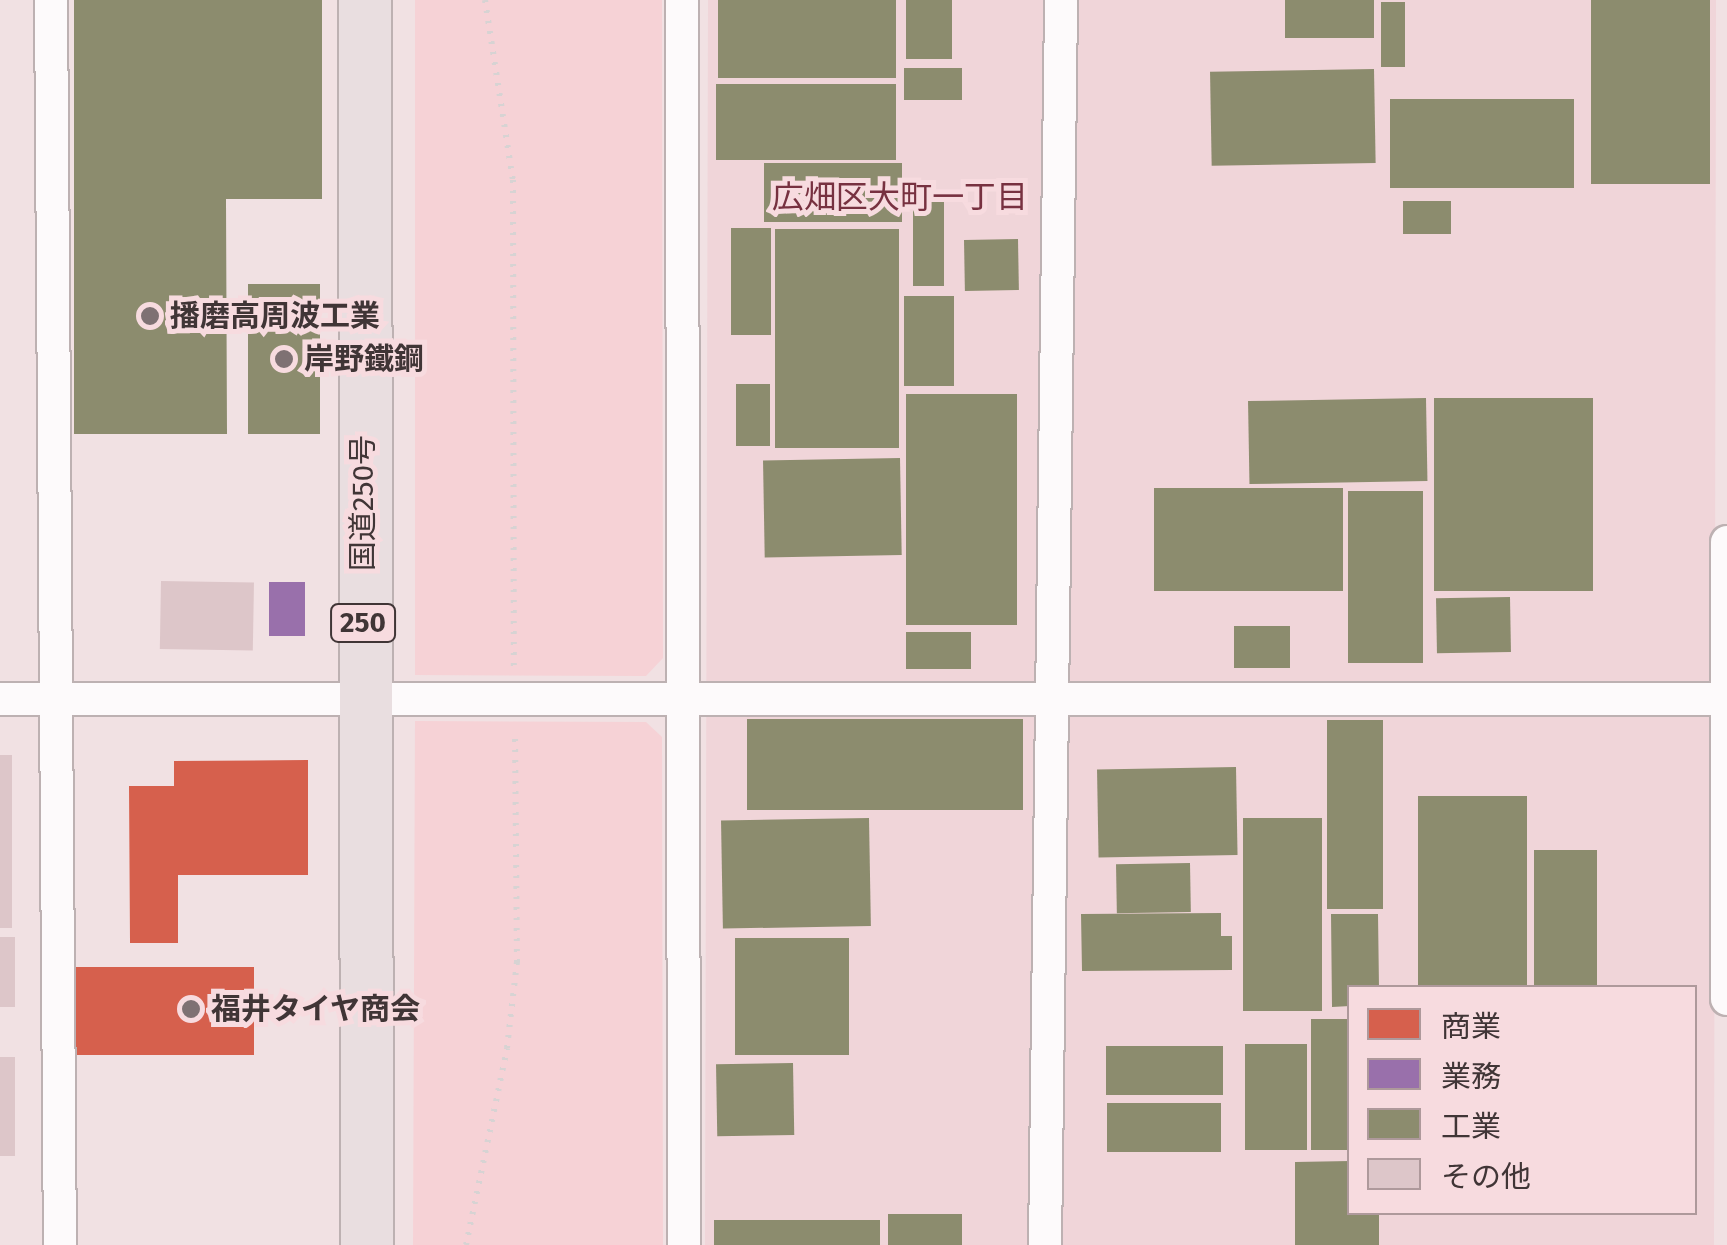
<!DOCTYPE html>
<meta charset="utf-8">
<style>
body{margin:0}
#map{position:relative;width:1727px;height:1245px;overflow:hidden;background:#f1e1e3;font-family:"Fira Sans","Noto Sans JP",sans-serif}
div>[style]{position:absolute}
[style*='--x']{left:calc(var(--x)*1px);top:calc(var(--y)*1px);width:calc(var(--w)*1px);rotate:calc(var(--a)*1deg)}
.built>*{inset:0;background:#f0d5d9}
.green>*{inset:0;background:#f6d2d6}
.shops>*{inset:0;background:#d6604d;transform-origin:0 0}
.offices>*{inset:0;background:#9970ab;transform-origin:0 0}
.industry>*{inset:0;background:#8c8c6e;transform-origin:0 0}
.building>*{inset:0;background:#ddc6c9;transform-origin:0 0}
.path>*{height:6px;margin-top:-3px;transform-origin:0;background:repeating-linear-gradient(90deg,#d7d3d3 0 2.5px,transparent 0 10.5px)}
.roads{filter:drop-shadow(2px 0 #bdb1b2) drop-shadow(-2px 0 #bdb1b2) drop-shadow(0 2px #bdb1b2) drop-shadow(0 -2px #bdb1b2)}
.minor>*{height:32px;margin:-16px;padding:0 16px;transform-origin:16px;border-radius:16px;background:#fdfafb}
.trunk>*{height:52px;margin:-26px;padding:0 26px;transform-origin:26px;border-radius:26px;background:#e9dee0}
.dots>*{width:28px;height:28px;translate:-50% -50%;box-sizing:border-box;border:5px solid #f7dbdf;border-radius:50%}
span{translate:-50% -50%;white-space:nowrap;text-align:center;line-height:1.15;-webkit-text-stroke:10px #f7dbdf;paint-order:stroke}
.shield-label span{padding:2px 8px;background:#f7dbdf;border:2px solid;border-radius:8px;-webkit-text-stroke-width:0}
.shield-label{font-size:28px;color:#403536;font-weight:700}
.poi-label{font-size:30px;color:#403536;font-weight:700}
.left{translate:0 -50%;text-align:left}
.street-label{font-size:30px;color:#403536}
.neighbourhood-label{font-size:32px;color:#773140}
.legend{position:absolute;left:1347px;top:985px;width:350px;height:230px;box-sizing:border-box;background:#f7dbdf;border:2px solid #ae999b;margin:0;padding:12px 18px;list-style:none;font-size:30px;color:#403536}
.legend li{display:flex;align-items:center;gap:20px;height:50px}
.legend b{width:50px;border:2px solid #ae999b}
</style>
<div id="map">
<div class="built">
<div style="clip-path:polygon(evenodd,708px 0,1716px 0,1714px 1245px,705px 1245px,708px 0,1350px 988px,1694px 988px,1694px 1212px,1350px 1212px,1350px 988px)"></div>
</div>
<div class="green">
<div style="clip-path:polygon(415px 0,662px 0,663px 658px,646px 676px,415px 675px)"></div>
<div style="clip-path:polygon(415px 721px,646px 722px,662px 737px,663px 1245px,413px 1245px)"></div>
</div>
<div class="shops">
<div style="clip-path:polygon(308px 760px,308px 875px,178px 875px,178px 943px,130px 943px,129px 786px,174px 786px,174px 761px)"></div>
<div style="left:75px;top:967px;width:179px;height:88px"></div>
</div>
<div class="offices">
<div style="left:269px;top:582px;width:36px;height:54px"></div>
</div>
<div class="industry">
<div style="clip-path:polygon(74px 0,322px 0,322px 199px,226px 199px,227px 434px,74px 434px)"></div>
<div style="left:718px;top:0;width:178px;height:78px"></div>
<div style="left:906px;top:0;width:46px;height:59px"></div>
<div style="left:1285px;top:0;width:89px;height:38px"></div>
<div style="left:1591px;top:0;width:119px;height:184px"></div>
<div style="left:1381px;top:2px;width:24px;height:65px"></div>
<div style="left:962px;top:68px;width:32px;height:58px;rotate:90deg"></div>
<div style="left:1374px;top:69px;width:94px;height:164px;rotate:89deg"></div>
<div style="left:896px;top:84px;width:76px;height:180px;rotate:90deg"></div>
<div style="left:1574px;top:99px;width:89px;height:184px;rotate:90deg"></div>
<div style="left:902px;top:163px;width:59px;height:138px;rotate:90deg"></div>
<div style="left:913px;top:194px;width:31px;height:92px"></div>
<div style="left:1403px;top:201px;width:48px;height:33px"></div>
<div style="left:731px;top:228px;width:40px;height:107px"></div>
<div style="left:899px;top:229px;width:219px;height:124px;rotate:90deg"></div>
<div style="left:1018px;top:239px;width:51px;height:54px;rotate:89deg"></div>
<div style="left:248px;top:284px;width:72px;height:150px"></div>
<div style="left:954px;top:296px;width:90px;height:50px;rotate:90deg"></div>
<div style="left:736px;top:384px;width:34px;height:62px"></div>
<div style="left:906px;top:394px;width:111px;height:231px"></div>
<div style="left:1426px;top:398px;width:83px;height:178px;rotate:89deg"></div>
<div style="left:1593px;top:398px;width:193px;height:159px;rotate:90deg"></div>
<div style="left:900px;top:458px;width:97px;height:137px;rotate:89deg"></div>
<div style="left:1343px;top:488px;width:103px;height:189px;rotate:90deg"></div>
<div style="left:1423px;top:491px;width:172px;height:75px;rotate:90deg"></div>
<div style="left:1510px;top:597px;width:55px;height:74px;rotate:89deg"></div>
<div style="left:1290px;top:626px;width:42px;height:56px;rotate:90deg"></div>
<div style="left:906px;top:632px;width:65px;height:37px"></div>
<div style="left:1023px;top:719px;width:91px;height:276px;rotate:90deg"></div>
<div style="left:1383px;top:720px;width:189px;height:56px;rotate:90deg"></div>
<div style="left:1236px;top:767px;width:88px;height:139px;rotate:89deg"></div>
<div style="left:1527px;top:796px;width:192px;height:109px;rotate:90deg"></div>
<div style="left:869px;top:818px;width:108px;height:148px;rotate:89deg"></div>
<div style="left:1243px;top:818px;width:79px;height:193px"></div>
<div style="left:1597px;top:850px;width:138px;height:63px;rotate:90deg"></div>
<div style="left:1190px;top:863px;width:49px;height:74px;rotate:89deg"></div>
<div style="clip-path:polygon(1221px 913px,1221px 936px,1232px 936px,1232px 970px,1082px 971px,1081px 914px)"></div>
<div style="clip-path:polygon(1331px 914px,1378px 914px,1379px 988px,1350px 988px,1350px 1006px,1332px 1007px)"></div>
<div style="left:849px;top:938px;width:117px;height:114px;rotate:90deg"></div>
<div style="left:1311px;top:1019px;width:39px;height:131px"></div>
<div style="left:1245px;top:1044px;width:62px;height:106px"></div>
<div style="left:1106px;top:1046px;width:117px;height:49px"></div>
<div style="left:793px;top:1063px;width:72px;height:77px;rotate:89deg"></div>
<div style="left:1221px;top:1103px;width:49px;height:114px;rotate:90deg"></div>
<div style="clip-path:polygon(1350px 1161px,1350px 1212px,1379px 1212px,1379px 1245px,1295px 1245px,1295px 1162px)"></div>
<div style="left:888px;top:1214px;width:74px;height:31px"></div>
<div style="left:880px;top:1220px;width:25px;height:166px;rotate:90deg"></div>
</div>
<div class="building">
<div style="left:161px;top:581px;width:93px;height:68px;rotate:1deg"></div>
<div style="left:0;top:755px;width:12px;height:173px"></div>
<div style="left:0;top:937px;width:15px;height:70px"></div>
<div style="left:0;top:1057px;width:15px;height:99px"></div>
</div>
<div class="path">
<div style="--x:485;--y:0;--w:182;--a:81.2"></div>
<div style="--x:513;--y:180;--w:486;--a:89.9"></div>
<div style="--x:466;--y:1245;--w:201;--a:-78.2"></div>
<div style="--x:507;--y:1048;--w:87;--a:-83.4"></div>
<div style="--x:517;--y:962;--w:228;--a:-90.5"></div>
</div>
<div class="roads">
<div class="minor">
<div style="--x:51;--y:0;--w:1245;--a:89.59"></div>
<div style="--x:682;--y:0;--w:1245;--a:89.91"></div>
<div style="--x:1727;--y:542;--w:457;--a:90"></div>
<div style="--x:0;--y:699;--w:1725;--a:0"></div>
<div style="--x:1045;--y:1245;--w:1245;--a:-89.26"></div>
</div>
<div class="trunk">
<div style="--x:365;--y:0;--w:1245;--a:89.91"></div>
</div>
</div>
<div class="dots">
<div style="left:150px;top:316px;background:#7e7173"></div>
<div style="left:284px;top:359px;background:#7e7173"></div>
<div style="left:191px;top:1009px;background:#7e7173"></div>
</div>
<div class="shield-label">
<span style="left:363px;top:623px">250</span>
</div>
<div class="poi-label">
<span class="left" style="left:170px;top:316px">播磨高周波工業</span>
<span class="left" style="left:304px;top:359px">岸野鐵鋼</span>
<span class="left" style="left:211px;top:1009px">福井タイヤ商会</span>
</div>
<div class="street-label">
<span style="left:363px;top:503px;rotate:-90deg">国道250号</span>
</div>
<div class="neighbourhood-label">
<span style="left:900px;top:197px">広畑区大町一丁目</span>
</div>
<ul class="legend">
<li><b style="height:28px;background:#d6604d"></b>商業</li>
<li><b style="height:28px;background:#9970ab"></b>業務</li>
<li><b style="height:28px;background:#8c8c6e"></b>工業</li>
<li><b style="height:28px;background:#ddc6c9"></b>その他</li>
</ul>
</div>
